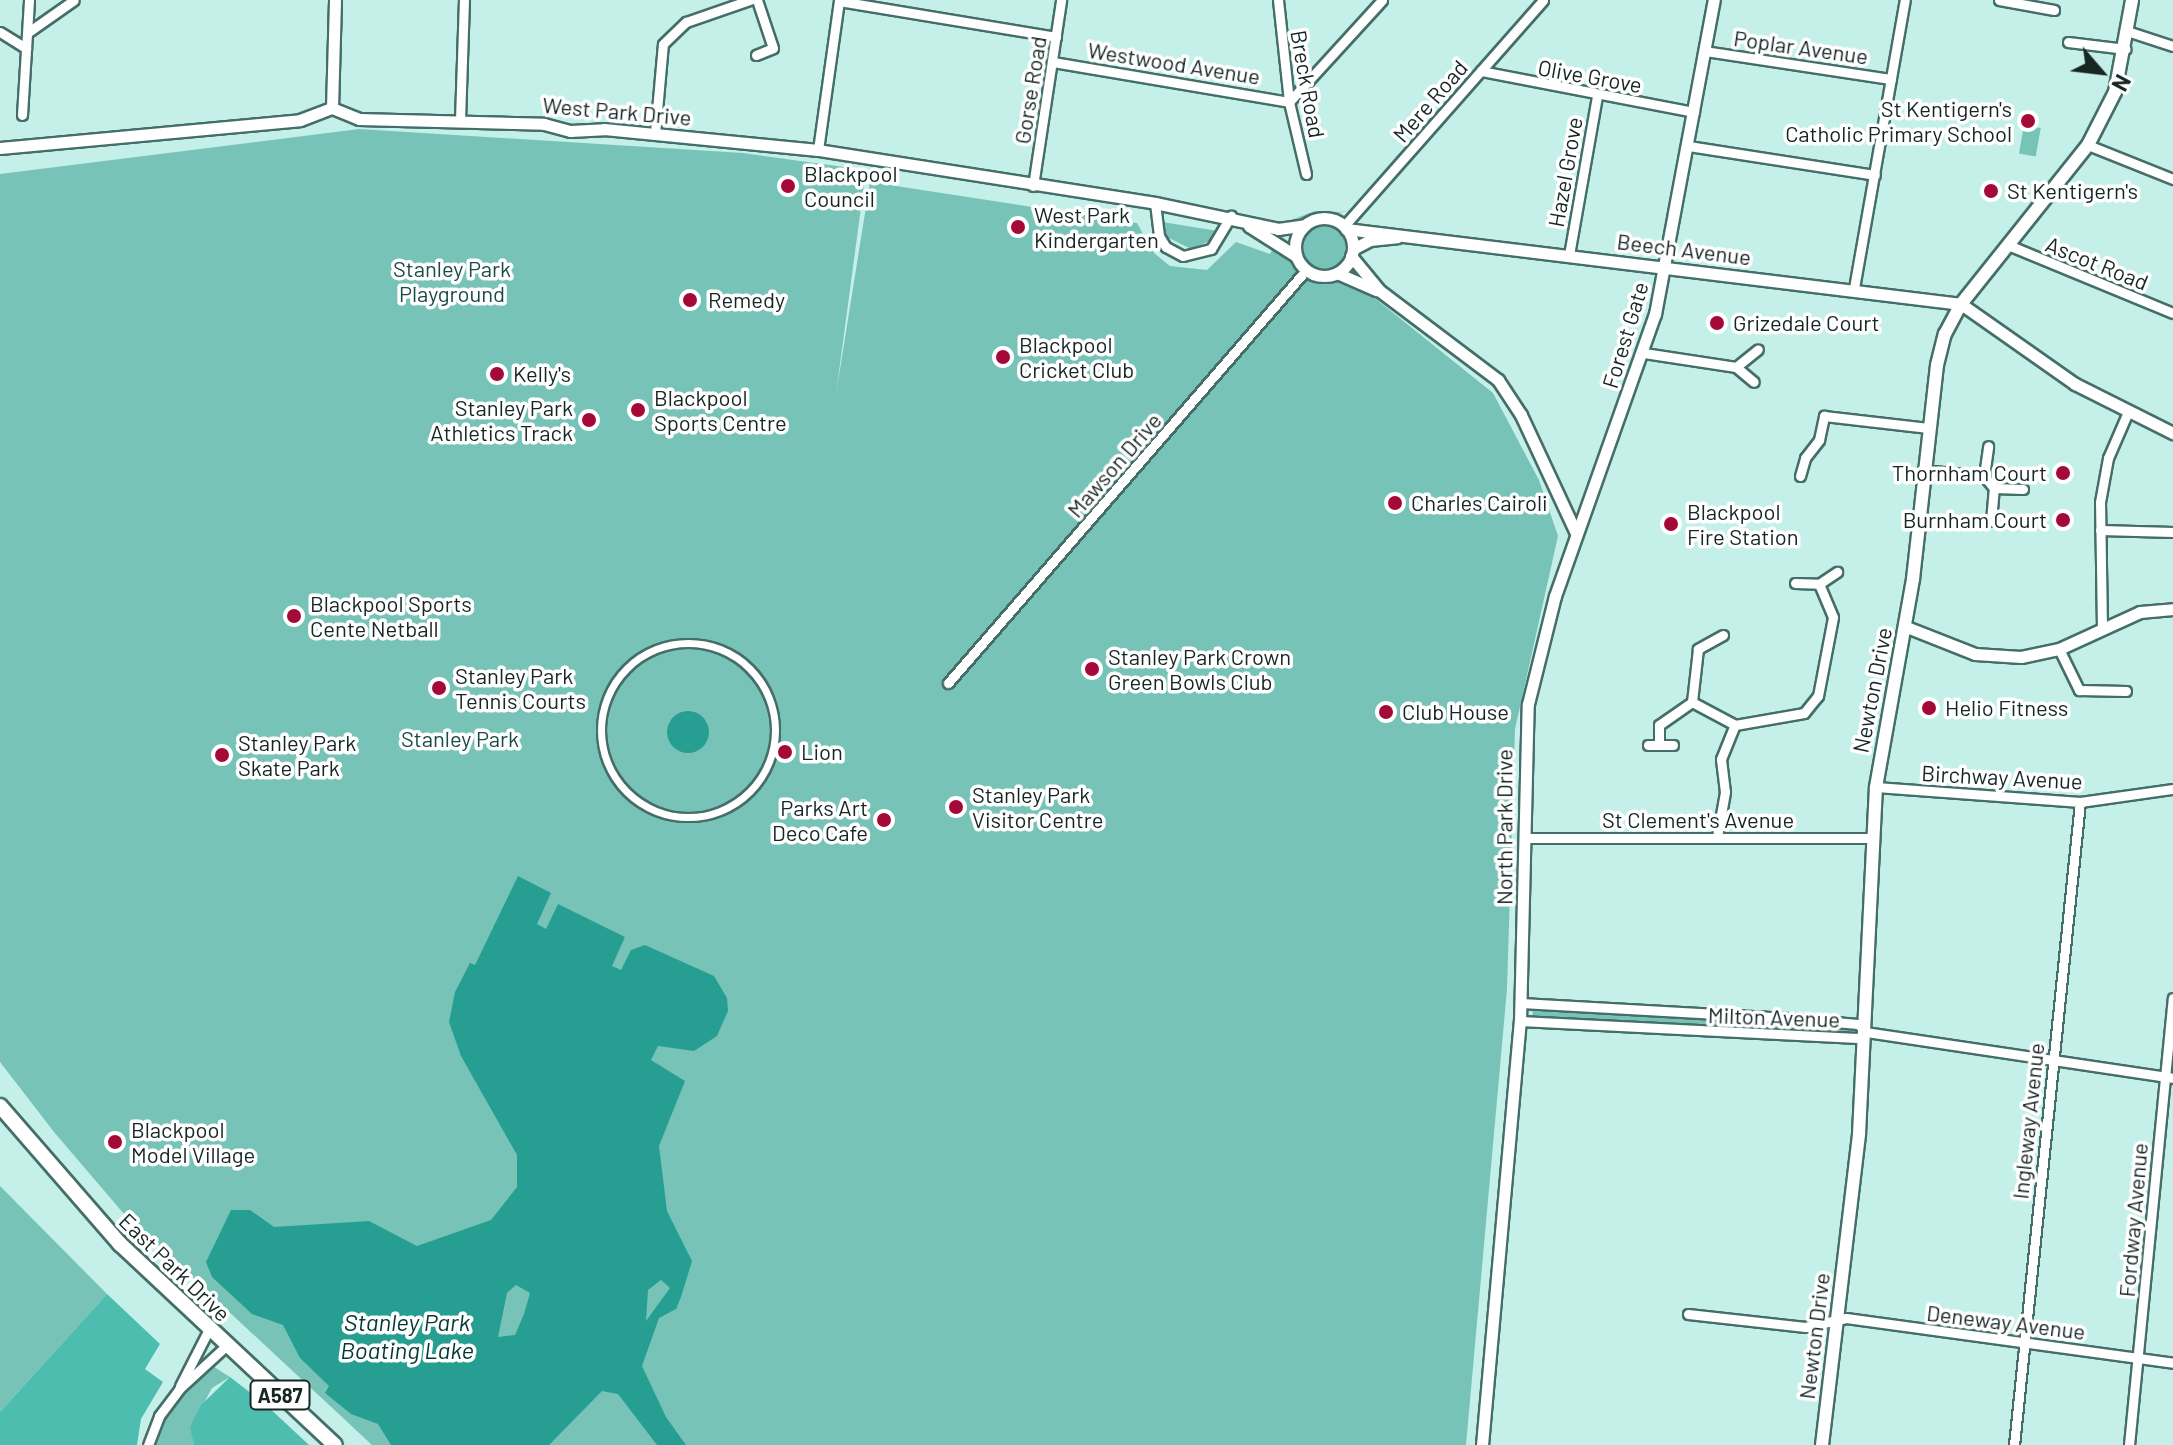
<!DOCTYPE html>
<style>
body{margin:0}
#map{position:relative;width:2173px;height:1445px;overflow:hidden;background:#c4f0e9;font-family:Barlow,sans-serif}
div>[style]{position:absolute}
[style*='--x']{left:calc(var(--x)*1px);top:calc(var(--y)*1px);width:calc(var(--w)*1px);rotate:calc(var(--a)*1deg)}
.green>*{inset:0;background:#78c3b8;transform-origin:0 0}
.round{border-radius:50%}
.forest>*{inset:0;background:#4dbdb0}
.water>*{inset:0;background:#269f92}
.roads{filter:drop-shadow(2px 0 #456e68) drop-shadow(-2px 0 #456e68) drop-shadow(0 2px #456e68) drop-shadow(0 -2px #456e68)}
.pedestrian>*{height:7px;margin:-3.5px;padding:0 3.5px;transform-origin:3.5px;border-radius:3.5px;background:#fff}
.pedestrian>.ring{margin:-3.5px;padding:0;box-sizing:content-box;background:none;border:7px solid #fff;border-radius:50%}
.minor>*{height:9px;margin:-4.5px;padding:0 4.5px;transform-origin:4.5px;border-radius:4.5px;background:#fff}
.tertiary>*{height:11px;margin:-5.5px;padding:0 5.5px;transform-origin:5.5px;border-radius:5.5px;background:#fff}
.tertiary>.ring{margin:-5.5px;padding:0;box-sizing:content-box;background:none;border:11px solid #fff;border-radius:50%}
.secondary>*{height:12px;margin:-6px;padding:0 6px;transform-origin:6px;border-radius:6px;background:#fff}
.primary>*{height:14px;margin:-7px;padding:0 7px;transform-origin:7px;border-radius:7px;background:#fff}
.dots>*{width:22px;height:22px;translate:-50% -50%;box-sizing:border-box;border:4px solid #fff;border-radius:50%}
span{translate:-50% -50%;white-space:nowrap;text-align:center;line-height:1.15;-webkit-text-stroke:7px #fff;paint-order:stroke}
.shield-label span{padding:2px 6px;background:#fff;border:2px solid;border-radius:6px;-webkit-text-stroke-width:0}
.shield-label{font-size:20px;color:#152623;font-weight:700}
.street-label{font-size:22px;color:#152623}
.poi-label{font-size:22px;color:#152623}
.right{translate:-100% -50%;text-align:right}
.left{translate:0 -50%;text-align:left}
.park-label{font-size:22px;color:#1a4b45}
.water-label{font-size:24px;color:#033934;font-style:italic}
.north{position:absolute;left:2061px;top:32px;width:80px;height:80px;-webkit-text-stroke:6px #fff;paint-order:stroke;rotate:118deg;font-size:22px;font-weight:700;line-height:32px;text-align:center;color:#152623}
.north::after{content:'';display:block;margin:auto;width:28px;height:36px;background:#152623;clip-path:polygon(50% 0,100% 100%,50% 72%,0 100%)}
</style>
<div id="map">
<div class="green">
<div style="left:2024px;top:125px;width:17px;height:29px;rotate:10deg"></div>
<div style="clip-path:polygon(359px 129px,743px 153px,866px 170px,836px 394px,870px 182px,1137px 223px,1154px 253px,1170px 266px,1207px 270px,1236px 242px,1270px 254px,1275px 245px,1309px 279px,1351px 267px,1361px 287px,1493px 393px,1539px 480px,1558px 536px,1515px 729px,1507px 989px,1466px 1445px,372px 1445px,124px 1214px,54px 1132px,0 1062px,0 174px)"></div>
<div style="clip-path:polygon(1315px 211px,1339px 212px,1349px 211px,1286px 222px)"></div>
<div class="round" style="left:1298px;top:222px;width:48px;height:48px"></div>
<div style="clip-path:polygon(1162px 222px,1218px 231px,1210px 241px,1191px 249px,1165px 236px)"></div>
<div style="left:1533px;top:1004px;width:317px;height:18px;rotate:3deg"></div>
<div style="clip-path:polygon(0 1186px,107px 1294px,0 1412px)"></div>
<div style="clip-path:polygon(208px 1363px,230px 1377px,212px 1388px,191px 1427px,194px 1445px,148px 1445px,159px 1416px)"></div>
</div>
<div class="forest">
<div style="clip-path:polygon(107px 1294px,160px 1344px,145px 1369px,163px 1382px,141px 1419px,137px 1445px,0 1445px,0 1412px)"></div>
<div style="clip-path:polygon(230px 1377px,265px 1404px,309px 1445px,194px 1445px,190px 1427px,201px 1405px)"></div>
</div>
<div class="water">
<div class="round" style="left:667px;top:711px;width:42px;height:42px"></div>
<div style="clip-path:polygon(evenodd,518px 876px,551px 893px,537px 924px,546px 929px,558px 904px,625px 937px,612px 966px,621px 970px,631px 950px,645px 945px,714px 976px,727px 998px,728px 1011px,717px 1036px,694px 1051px,658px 1046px,651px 1060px,685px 1081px,659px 1146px,667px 1211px,692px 1261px,681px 1297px,676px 1309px,659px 1318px,642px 1366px,666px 1417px,686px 1445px,657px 1445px,618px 1394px,602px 1391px,549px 1445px,391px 1445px,378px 1424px,351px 1414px,325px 1393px,329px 1386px,300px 1358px,283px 1325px,252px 1314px,212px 1277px,206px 1262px,231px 1210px,250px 1210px,274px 1227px,369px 1221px,417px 1246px,491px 1220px,517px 1187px,517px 1155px,461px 1056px,449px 1022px,455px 992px,470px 963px,475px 965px,518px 876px,661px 1280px,670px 1288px,646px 1321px,648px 1290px,661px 1280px,518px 876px,516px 1285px,530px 1293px,524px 1314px,515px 1335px,498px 1337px,507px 1293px,516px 1285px)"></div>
</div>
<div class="roads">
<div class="pedestrian">
<div class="ring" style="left:601px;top:643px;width:167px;height:167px"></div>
</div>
<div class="minor">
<div style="--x:1278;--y:0;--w:103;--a:83.8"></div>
<div style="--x:1289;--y:102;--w:74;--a:76.7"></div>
<div style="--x:1999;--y:0;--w:56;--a:10.3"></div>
<div style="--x:839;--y:1;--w:220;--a:9.4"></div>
<div style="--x:0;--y:32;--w:31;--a:32"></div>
<div style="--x:2130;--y:32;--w:45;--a:18"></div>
<div style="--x:27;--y:33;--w:57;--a:-35.1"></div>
<div style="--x:2068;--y:42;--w:58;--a:6.9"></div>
<div style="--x:1705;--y:51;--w:188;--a:8.6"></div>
<div style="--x:756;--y:55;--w:18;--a:-22"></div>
<div style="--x:773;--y:48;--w:51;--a:-108.4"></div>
<div style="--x:1053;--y:62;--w:239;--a:9.6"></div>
<div style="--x:1481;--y:71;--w:217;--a:10.9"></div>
<div style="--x:1289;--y:102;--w:138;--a:-47.6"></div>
<div style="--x:22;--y:115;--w:115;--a:-86.5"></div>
<div style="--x:460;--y:120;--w:120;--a:-88.1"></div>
<div style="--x:655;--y:133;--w:89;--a:-84.9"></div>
<div style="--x:663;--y:44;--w:32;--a:-44"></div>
<div style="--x:686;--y:22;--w:68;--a:-19"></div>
<div style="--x:2088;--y:145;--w:92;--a:21.8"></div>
<div style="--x:1688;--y:146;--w:189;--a:8.8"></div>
<div style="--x:818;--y:150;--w:151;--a:-82"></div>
<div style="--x:1033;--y:186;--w:188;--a:-81.4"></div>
<div style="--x:1155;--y:203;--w:33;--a:83"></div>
<div style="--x:1159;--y:236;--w:13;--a:58"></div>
<div style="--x:1166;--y:247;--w:19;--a:28"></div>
<div style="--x:1183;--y:256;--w:29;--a:-14"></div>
<div style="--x:1211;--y:249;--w:39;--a:-59"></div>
<div style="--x:1344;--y:226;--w:301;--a:-48.6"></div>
<div style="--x:2008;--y:245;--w:178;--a:22.4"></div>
<div style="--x:1569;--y:255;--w:161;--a:-80"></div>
<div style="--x:1854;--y:288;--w:292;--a:-80"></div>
<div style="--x:1644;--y:353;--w:93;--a:8.7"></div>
<div style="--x:1736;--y:367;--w:23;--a:40"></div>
<div style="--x:1736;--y:367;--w:28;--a:-39"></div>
<div style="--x:1923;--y:470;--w:61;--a:5.6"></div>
<div style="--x:1984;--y:476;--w:16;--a:50"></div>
<div style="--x:1994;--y:488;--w:29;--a:2"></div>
<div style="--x:1800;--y:476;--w:19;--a:-74"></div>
<div style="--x:1805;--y:458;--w:23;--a:-52"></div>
<div style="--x:1819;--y:440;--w:25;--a:-78"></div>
<div style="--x:1824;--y:416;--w:105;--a:6.6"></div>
<div style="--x:1984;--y:476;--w:30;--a:-82"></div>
<div style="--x:1991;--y:521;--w:33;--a:-85"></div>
<div style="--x:2100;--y:530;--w:73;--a:1.6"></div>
<div style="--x:1795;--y:583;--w:24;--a:2"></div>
<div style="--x:1819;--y:584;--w:22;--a:-34"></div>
<div style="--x:2102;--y:628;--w:126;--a:-90.9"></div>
<div style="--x:2100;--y:502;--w:45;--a:-79.7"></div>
<div style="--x:2108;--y:458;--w:48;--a:-66.6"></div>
<div style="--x:1723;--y:635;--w:29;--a:151"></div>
<div style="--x:1698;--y:649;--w:53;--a:96.5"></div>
<div style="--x:1692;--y:702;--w:49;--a:28.1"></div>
<div style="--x:2059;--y:649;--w:46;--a:64"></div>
<div style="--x:2079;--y:690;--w:47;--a:1.2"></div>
<div style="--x:948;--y:683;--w:547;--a:-49.08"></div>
<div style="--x:1648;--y:745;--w:25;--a:0"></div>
<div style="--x:1659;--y:745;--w:20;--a:-90"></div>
<div style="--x:1659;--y:725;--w:40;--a:-34.9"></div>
<div style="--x:1876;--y:787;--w:205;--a:4.2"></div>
<div style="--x:2080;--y:802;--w:94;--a:-8"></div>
<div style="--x:1717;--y:837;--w:46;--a:-79.9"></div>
<div style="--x:1725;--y:792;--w:33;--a:-97"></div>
<div style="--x:1721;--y:759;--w:37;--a:-68"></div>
<div style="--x:1735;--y:725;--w:70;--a:-9.9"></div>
<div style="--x:1804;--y:713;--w:22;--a:-51"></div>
<div style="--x:1818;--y:696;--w:80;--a:-79.2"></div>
<div style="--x:1833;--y:617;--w:36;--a:-113"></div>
<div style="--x:1524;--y:838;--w:348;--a:0"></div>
<div style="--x:1521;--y:1003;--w:268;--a:3.2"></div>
<div style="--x:1789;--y:1018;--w:69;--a:5"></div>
<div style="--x:1858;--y:1024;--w:11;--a:45"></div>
<div style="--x:1520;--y:1021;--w:338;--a:2.9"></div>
<div style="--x:1858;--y:1038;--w:10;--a:-37"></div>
<div style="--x:1866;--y:1032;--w:310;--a:8.5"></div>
<div style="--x:1688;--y:1314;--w:118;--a:6.3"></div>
<div style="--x:1805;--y:1327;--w:42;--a:-12.4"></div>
<div style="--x:1846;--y:1318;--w:330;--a:7.8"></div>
<div style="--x:180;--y:1386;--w:62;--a:-63"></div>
<div style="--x:148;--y:1445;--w:31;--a:-69"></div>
<div style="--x:159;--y:1416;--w:34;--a:-53"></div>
<div style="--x:179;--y:1389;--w:64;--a:-42.5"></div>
<div style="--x:2014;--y:1445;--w:646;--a:-84.14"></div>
<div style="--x:2129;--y:1445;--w:449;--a:-84.4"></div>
</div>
<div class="tertiary">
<div style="--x:332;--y:108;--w:29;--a:22"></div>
<div style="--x:359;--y:119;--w:185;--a:1.5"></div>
<div style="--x:544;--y:124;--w:27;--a:15"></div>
<div style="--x:570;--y:131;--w:34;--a:-3"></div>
<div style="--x:604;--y:129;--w:215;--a:5.6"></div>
<div style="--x:818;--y:150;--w:341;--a:8.9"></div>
<div style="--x:1155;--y:203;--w:126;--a:11.9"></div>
<div style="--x:1278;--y:229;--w:27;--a:-8"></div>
<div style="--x:332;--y:108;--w:108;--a:-88.4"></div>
<div style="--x:0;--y:148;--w:301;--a:-5.3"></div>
<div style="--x:300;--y:120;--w:34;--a:-21"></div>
<div class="ring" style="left:1295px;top:218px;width:47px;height:47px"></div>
<div style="--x:1249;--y:226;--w:56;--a:32.6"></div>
<div style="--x:1346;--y:229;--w:620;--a:6.95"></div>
<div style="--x:1961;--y:304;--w:139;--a:35.1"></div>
<div style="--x:2075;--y:384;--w:110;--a:26.6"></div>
<div style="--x:1353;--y:249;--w:19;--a:-28"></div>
<div style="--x:1370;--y:240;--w:27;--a:-6"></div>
<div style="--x:1351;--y:256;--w:45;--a:50.4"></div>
<div style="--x:1380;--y:291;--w:148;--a:37"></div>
<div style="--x:1498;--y:380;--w:42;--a:56.7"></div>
<div style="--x:1521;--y:415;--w:130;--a:65"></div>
<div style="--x:1337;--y:273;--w:43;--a:23.6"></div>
<div style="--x:1904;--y:626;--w:76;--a:21.5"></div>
<div style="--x:1975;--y:654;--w:46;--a:3.7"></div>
<div style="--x:2021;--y:657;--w:39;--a:-12"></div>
<div style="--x:2059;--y:649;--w:89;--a:-24.6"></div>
<div style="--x:2140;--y:612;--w:33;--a:-5"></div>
<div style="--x:1482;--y:1445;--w:426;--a:-84.9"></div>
<div style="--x:1520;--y:1021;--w:317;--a:-88.6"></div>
<div style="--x:1528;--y:704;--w:111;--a:-76"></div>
<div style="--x:1555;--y:596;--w:299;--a:-70.5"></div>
<div style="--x:1655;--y:314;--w:319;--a:-79.4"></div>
</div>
<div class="secondary">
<div style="--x:1822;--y:1445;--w:313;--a:-83.2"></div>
<div style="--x:1859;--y:1134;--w:347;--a:-87.2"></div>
<div style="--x:1876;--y:787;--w:211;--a:-79.9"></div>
<div style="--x:1913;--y:579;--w:215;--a:-83.6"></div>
<div style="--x:1937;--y:365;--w:32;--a:-76"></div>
<div style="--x:1945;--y:334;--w:34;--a:-62"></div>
<div style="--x:1961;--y:304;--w:203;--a:-51.4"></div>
<div style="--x:2088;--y:145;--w:59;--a:-63"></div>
<div style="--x:2115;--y:92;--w:94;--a:-79.5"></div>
</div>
<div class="primary">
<div style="--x:0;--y:1106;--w:183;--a:49"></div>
<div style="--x:120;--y:1244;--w:294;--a:43.1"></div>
</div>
</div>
<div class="dots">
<div style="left:2028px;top:121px;background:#a50938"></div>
<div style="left:788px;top:186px;background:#a50938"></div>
<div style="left:1991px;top:191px;background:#a50938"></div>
<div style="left:1018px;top:227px;background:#a50938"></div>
<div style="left:690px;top:300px;background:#a50938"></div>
<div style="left:1717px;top:323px;background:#a50938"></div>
<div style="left:1003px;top:357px;background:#a50938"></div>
<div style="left:497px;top:374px;background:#a50938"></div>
<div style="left:638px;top:410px;background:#a50938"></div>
<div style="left:589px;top:420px;background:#a50938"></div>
<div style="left:2063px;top:473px;background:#a50938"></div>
<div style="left:1395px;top:503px;background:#a50938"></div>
<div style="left:2063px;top:520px;background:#a50938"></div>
<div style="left:1671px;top:524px;background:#a50938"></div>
<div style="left:294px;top:616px;background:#a50938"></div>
<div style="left:1092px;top:669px;background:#a50938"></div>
<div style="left:439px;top:688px;background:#a50938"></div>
<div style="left:1929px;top:708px;background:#a50938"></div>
<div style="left:1386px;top:712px;background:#a50938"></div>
<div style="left:785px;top:752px;background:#a50938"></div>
<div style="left:222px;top:755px;background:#a50938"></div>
<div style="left:956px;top:807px;background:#a50938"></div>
<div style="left:884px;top:820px;background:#a50938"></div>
<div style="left:115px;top:1142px;background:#a50938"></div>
</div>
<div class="shield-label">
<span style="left:280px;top:1395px">A587</span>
</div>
<div class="street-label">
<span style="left:1801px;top:47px;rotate:8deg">Poplar Avenue</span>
<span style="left:1174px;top:63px;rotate:9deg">Westwood Avenue</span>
<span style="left:1590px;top:76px;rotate:10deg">Olive Grove</span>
<span style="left:1308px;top:84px;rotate:80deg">Breck Road</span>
<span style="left:1030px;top:90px;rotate:-81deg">Gorse Road</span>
<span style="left:1430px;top:101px;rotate:-49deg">Mere Road</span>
<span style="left:617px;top:111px;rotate:5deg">West Park Drive</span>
<span style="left:1565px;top:172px;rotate:-80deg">Hazel Grove</span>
<span style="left:1684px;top:249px;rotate:7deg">Beech Avenue</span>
<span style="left:2097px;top:263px;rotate:22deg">Ascot Road</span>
<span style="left:1625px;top:335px;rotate:-73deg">Forest Gate</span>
<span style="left:1114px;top:465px;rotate:-49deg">Mawson Drive</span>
<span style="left:1872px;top:690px;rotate:-79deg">Newton Drive</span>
<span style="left:2002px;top:777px;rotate:3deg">Birchway Avenue</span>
<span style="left:1698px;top:820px">St Clement's Avenue</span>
<span style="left:1504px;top:827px;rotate:-90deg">North Park Drive</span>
<span style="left:1774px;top:1017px;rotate:2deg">Milton Avenue</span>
<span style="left:2028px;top:1121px;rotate:-84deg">Ingleway Avenue</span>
<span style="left:2133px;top:1220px;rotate:-85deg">Fordway Avenue</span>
<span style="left:175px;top:1267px;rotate:44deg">East Park Drive</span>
<span style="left:2006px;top:1322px;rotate:7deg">Deneway Avenue</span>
<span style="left:1814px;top:1336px;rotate:-83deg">Newton Drive</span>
</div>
<div class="poi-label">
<span class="right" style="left:2012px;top:121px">St Kentigern's<br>Catholic Primary School</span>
<span class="left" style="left:804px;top:186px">Blackpool<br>Council</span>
<span class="left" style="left:2007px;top:191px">St Kentigern's</span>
<span class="left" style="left:1034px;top:227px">West Park<br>Kindergarten</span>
<span class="left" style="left:708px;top:300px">Remedy</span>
<span class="left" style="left:1733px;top:323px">Grizedale Court</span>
<span class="left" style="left:1019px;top:357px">Blackpool<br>Cricket Club</span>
<span class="left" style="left:513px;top:374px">Kelly's</span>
<span class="left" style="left:654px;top:410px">Blackpool<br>Sports Centre</span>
<span class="right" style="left:573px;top:420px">Stanley Park<br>Athletics Track</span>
<span class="right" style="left:2047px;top:473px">Thornham Court</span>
<span class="left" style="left:1411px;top:503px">Charles Cairoli</span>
<span class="left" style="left:1687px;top:524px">Blackpool<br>Fire Station</span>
<span class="right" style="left:2047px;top:520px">Burnham Court</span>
<span class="left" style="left:310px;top:616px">Blackpool Sports<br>Cente Netball</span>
<span class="left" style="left:1108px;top:669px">Stanley Park Crown<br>Green Bowls Club</span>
<span class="left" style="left:455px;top:688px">Stanley Park<br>Tennis Courts</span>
<span class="left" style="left:1945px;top:708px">Helio Fitness</span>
<span class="left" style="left:1402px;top:712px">Club House</span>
<span class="left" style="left:238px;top:755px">Stanley Park<br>Skate Park</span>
<span class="left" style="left:801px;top:752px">Lion</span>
<span class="left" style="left:972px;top:807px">Stanley Park<br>Visitor Centre</span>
<span class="right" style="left:868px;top:820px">Parks Art<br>Deco Cafe</span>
<span class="left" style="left:131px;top:1142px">Blackpool<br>Model Village</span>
</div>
<div class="park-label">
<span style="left:452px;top:281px">Stanley Park<br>Playground</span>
<span style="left:460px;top:739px">Stanley Park</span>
</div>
<div class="water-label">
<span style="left:407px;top:1336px">Stanley Park<br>Boating Lake</span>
</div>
<div class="north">N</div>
</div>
